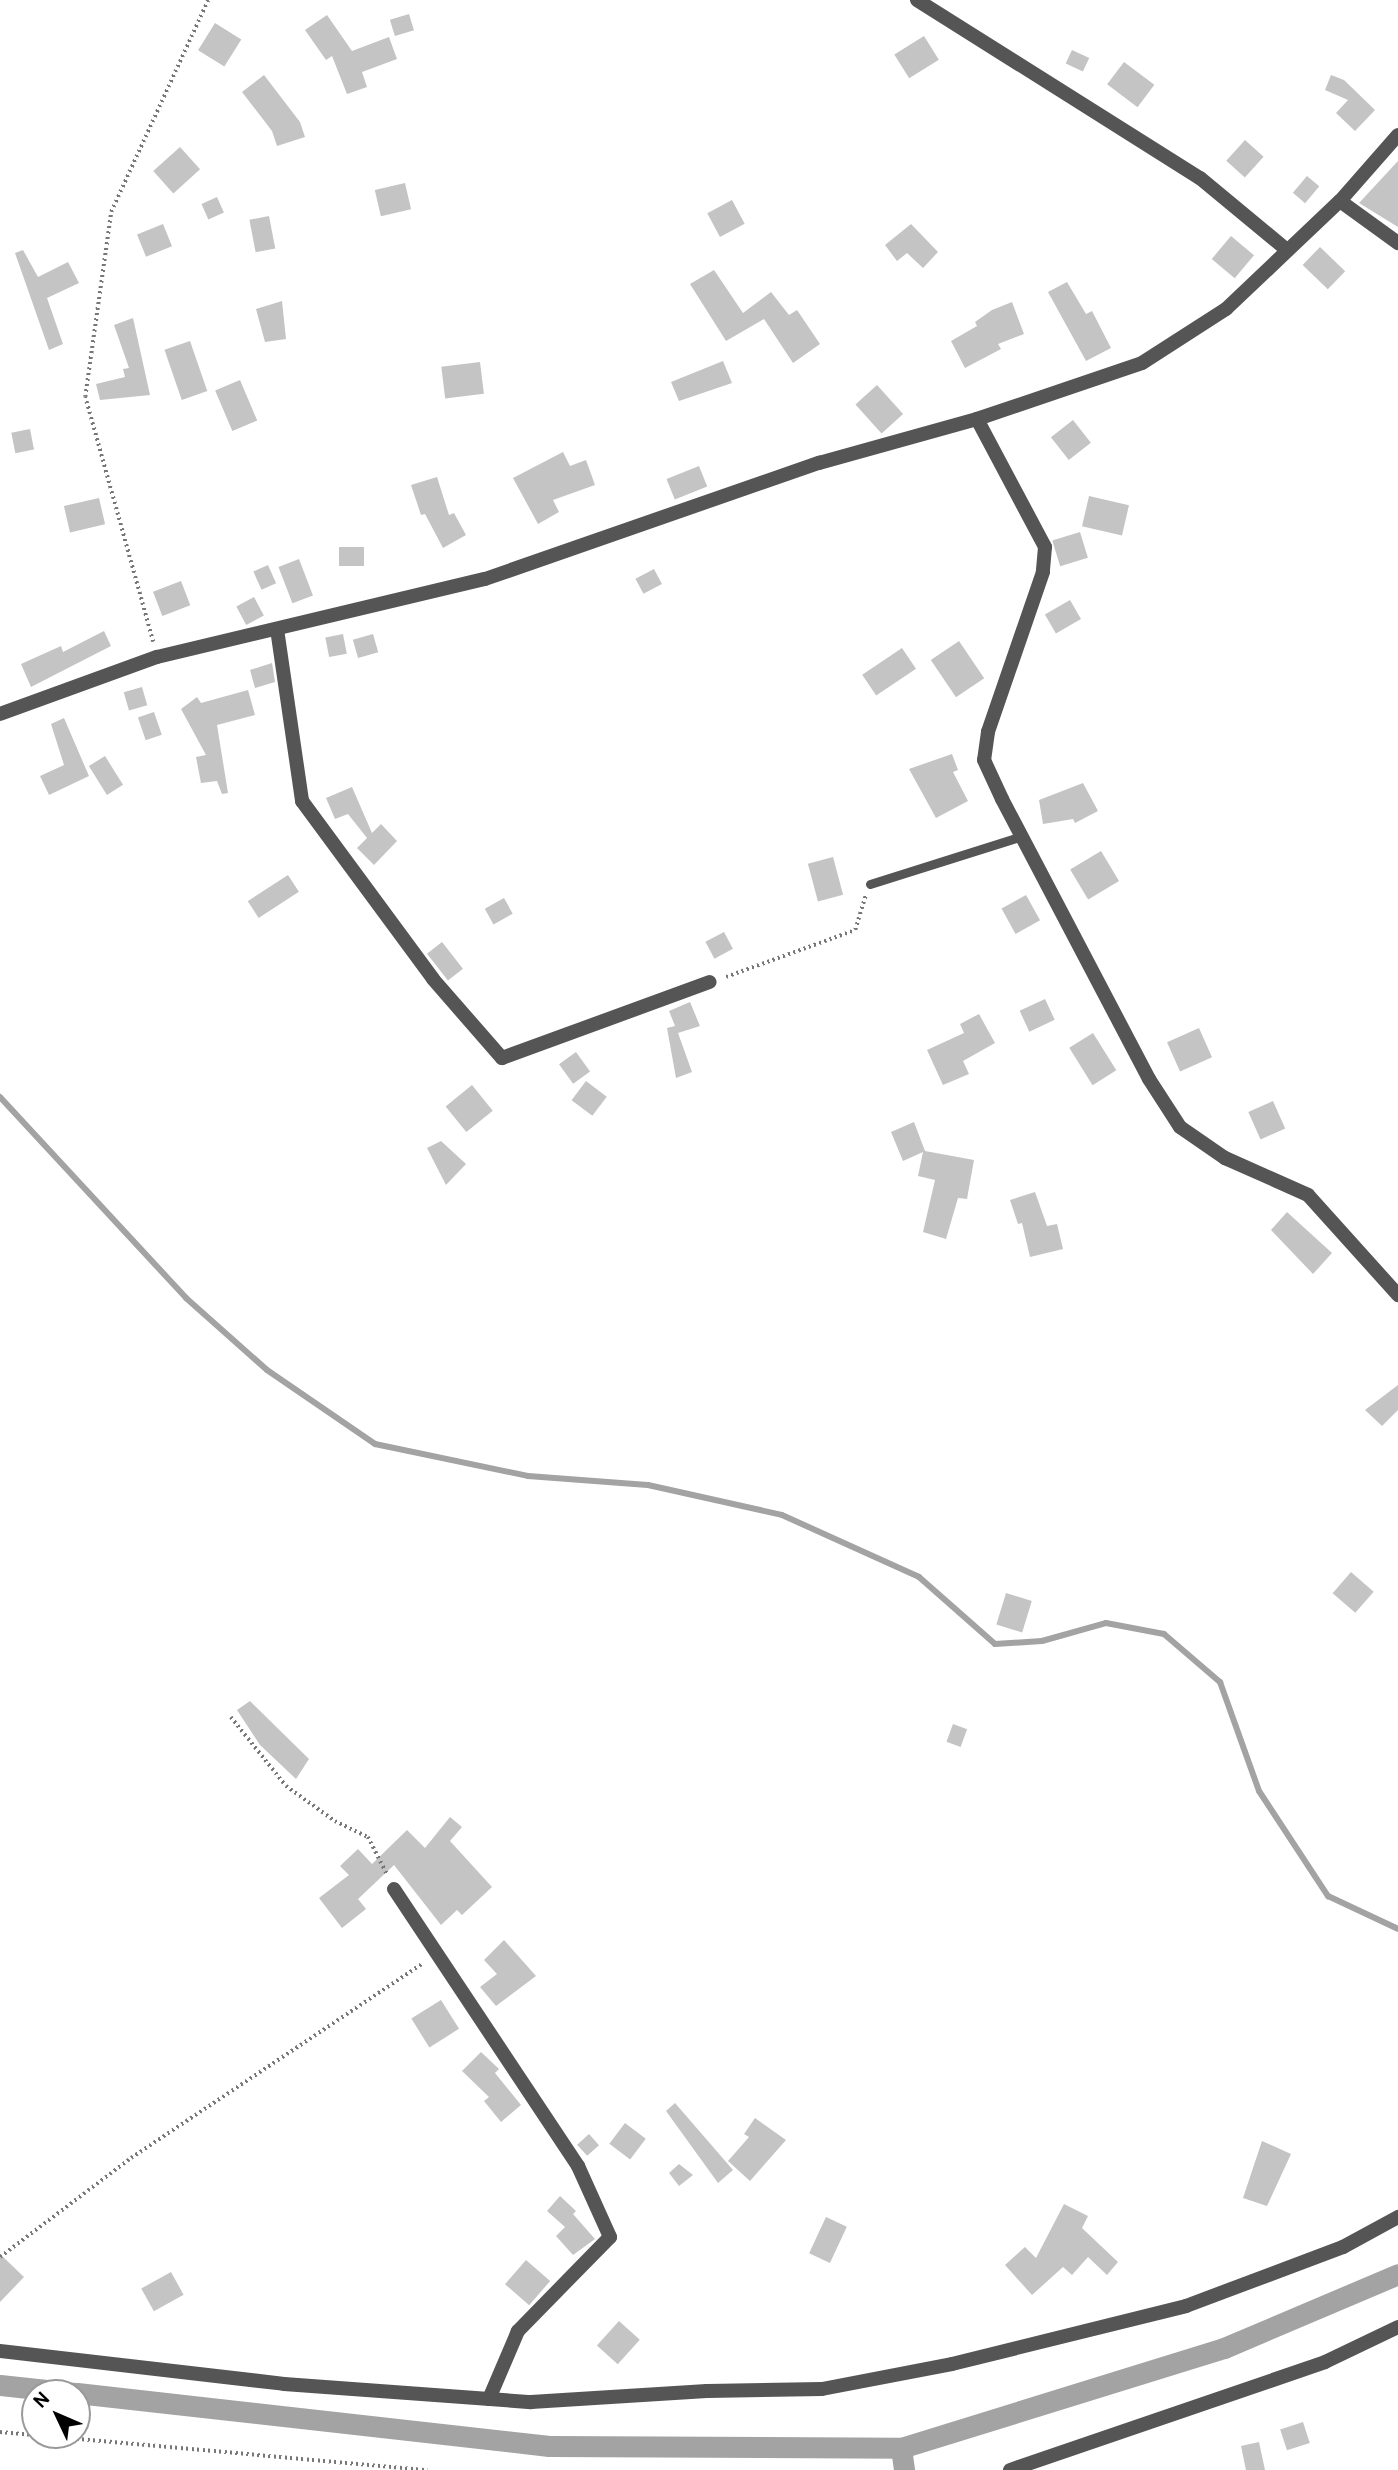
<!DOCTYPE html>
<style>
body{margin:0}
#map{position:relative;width:1398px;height:2470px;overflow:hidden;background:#fff;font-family:Overpass,sans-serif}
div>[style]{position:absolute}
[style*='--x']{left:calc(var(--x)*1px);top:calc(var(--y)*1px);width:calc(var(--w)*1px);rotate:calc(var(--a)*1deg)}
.stream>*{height:6px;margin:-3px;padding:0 3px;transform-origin:3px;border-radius:3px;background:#a3a3a3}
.canal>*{height:21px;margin:-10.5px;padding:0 10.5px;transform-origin:10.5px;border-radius:10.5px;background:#a3a3a3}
.building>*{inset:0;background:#c4c4c4;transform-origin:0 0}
.path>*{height:3.5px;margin-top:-1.75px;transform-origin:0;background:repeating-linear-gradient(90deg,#777 0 2px,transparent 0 5.5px)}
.lane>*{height:9px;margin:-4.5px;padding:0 4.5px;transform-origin:4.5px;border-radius:4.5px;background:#555}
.street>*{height:14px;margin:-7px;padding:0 7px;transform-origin:7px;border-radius:7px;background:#555}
span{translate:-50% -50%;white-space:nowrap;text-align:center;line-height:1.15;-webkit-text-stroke:7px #fff;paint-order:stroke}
.north{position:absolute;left:21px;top:2379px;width:70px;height:70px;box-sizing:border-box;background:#fff;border:2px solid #999;border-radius:50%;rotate:314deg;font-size:19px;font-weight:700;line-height:28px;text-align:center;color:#000}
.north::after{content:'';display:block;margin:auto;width:24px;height:32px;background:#000;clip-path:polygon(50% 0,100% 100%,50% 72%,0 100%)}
</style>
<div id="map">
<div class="stream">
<div style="--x:0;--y:1097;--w:274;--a:47.2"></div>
<div style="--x:186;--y:1298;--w:108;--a:41.6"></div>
<div style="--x:267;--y:1370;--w:131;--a:34.4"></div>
<div style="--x:375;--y:1444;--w:156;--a:11.8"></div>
<div style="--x:528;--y:1476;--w:120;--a:4.3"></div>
<div style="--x:648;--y:1485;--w:137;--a:12.6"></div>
<div style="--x:782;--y:1515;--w:150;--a:24.3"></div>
<div style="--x:919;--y:1577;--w:101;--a:41.4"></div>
<div style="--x:995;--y:1644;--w:47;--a:-3.7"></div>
<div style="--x:1042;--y:1641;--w:66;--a:-15.7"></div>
<div style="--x:1106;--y:1623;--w:59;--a:10.7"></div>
<div style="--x:1164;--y:1634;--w:74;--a:40.6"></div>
<div style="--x:1220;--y:1682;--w:116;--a:70.3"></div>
<div style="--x:1259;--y:1791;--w:126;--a:56.7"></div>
<div style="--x:1328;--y:1896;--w:77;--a:25.2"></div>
</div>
<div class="canal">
<div style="--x:0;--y:2385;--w:75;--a:6.1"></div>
<div style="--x:77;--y:2393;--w:475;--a:6.4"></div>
<div style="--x:549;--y:2446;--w:352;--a:0.3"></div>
<div style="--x:901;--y:2448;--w:338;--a:-17.2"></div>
<div style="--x:1224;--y:2348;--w:189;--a:-23"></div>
<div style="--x:901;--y:2448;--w:22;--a:82"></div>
</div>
<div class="building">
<div style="left:409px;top:14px;width:17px;height:20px;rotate:73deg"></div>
<div style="clip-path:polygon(327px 15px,352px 51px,389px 37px,397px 59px,362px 72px,367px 87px,347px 94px,332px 56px,326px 60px,305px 30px)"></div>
<div style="left:215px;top:23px;width:31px;height:32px;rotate:32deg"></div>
<div style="left:924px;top:36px;width:28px;height:35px;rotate:58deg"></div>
<div style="left:1072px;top:50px;width:19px;height:15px;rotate:25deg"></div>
<div style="left:1124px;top:62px;width:38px;height:28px;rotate:37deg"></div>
<div style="clip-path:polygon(264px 75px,300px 122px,305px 137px,277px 146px,272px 131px,242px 92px)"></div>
<div style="clip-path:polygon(1331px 75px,1344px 80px,1375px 110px,1355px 131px,1336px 113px,1348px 100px,1325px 90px)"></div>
<div style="left:1245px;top:140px;width:25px;height:28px;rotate:42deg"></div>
<div style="left:180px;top:147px;width:30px;height:36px;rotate:48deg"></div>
<div style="clip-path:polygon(1398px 161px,1398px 227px,1359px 203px)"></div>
<div style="left:1307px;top:176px;width:16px;height:22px;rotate:40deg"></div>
<div style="left:405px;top:183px;width:27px;height:31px;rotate:77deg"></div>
<div style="left:217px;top:197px;width:17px;height:17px;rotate:66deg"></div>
<div style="left:732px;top:200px;width:27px;height:28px;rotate:62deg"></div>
<div style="left:269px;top:216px;width:33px;height:20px;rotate:79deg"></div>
<div style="left:163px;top:224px;width:24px;height:28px;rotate:68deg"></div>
<div style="clip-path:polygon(911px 224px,938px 252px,923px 268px,907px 253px,897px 261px,885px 245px)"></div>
<div style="left:1231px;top:236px;width:30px;height:30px;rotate:40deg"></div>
<div style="left:1320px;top:247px;width:35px;height:25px;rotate:44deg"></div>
<div style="clip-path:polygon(23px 250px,38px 277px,68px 262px,79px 283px,47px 298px,63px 344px,49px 350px,15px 253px)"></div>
<div style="clip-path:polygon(714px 270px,743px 313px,771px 292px,789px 315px,797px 310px,820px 344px,793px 363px,764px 319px,726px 341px,690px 284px)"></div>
<div style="clip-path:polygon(1067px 282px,1086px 314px,1092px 311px,1111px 348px,1086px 361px,1048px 292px)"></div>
<div style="clip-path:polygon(282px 301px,286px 339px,265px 342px,256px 309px)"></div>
<div style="clip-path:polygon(1012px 302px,1024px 334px,998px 344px,1001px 349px,965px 368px,951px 341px,977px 326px,975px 322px,992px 310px)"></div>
<div style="clip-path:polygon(133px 318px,150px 395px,100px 400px,96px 384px,125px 377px,123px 369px,129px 368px,114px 325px)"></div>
<div style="left:190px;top:341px;width:53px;height:27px;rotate:71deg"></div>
<div style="clip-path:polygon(723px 361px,732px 383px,679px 401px,671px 382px)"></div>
<div style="left:480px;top:362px;width:32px;height:39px;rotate:83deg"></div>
<div style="left:240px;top:380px;width:44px;height:27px;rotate:67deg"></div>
<div style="left:877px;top:385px;width:39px;height:29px;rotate:48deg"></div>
<div style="left:1073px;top:420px;width:29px;height:28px;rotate:52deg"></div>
<div style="left:30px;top:429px;width:21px;height:19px;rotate:79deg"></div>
<div style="clip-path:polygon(563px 452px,570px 466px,586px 460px,595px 485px,553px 500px,559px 512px,538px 524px,513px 478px)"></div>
<div style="left:699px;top:466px;width:22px;height:35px;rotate:68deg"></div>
<div style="clip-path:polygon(437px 477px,449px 515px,454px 513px,466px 535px,443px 548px,425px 514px,421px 515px,411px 485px)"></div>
<div style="left:1089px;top:496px;width:41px;height:31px;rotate:13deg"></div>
<div style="left:99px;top:498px;width:27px;height:36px;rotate:77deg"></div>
<div style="left:1080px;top:532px;width:27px;height:29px;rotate:73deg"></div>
<div style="left:364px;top:547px;width:19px;height:25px;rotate:90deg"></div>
<div style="left:299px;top:559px;width:39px;height:22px;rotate:69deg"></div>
<div style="left:268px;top:565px;width:20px;height:16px;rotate:66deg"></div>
<div style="left:654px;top:569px;width:17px;height:21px;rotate:62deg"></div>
<div style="left:181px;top:581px;width:26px;height:30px;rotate:69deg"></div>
<div style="left:254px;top:597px;width:21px;height:20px;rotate:62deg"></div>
<div style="left:1070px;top:600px;width:22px;height:29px;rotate:60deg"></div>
<div style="clip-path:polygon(104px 631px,111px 646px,31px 687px,21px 664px,61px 646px,63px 652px)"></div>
<div style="left:343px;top:634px;width:20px;height:18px;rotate:79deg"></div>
<div style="left:373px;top:634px;width:19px;height:21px;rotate:74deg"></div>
<div style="left:959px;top:641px;width:45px;height:34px;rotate:56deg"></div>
<div style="left:902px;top:648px;width:25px;height:48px;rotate:56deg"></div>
<div style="clip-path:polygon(272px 663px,275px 682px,255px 688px,250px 670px)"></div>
<div style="left:142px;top:687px;width:19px;height:19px;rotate:74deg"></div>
<div style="clip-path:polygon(248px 690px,255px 715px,217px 725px,228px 793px,222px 794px,217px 781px,201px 783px,196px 757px,206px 755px,181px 709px,197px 697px,201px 703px)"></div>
<div style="left:154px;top:712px;width:24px;height:17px;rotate:71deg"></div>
<div style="clip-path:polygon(64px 718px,89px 776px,49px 795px,40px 776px,64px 765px,51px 724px)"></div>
<div style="clip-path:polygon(952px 754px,958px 770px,953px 772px,968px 801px,936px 818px,909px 769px)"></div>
<div style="left:105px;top:756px;width:34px;height:19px;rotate:58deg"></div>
<div style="clip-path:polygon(1083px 783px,1098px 811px,1075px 823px,1073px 819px,1043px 824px,1039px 800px)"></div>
<div style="clip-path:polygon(352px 787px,372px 833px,381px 824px,397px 841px,374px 865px,357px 848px,367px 838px,348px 814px,335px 819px,326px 798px)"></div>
<div style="left:1101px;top:851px;width:35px;height:36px;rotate:59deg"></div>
<div style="left:833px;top:857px;width:39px;height:26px;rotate:75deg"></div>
<div style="left:288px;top:875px;width:20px;height:48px;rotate:57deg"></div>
<div style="left:1026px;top:895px;width:29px;height:28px;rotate:61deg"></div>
<div style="left:504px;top:898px;width:18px;height:22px;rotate:61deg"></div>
<div style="left:724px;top:932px;width:19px;height:21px;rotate:62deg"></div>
<div style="left:442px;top:942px;width:34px;height:19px;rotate:52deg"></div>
<div style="left:1045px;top:999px;width:23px;height:28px;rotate:65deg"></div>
<div style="clip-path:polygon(690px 1002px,700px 1026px,678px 1033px,692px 1072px,676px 1078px,667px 1028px,675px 1026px,669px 1011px)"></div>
<div style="clip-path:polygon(979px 1014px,995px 1043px,963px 1061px,969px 1074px,943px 1085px,927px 1050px,964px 1033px,960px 1024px)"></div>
<div style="left:1199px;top:1028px;width:32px;height:35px;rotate:66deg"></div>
<div style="left:1093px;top:1033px;width:44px;height:28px;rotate:58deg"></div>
<div style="left:576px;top:1052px;width:24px;height:21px;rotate:54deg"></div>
<div style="left:586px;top:1081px;width:26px;height:24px;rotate:37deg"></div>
<div style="left:472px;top:1085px;width:33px;height:34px;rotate:51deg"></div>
<div style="left:1273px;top:1101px;width:30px;height:27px;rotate:66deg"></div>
<div style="clip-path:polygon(914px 1122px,925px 1151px,974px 1160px,967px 1199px,958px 1198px,946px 1239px,923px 1232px,935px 1180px,918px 1176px,923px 1152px,903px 1161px,891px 1132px)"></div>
<div style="clip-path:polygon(441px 1141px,466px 1164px,446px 1185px,427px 1148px)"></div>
<div style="clip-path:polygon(1035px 1192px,1047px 1226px,1057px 1224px,1063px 1249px,1030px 1257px,1022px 1223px,1018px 1224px,1010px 1200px)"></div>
<div style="clip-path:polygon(1287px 1212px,1332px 1253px,1313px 1274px,1271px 1230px)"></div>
<div style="clip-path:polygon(1398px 1385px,1398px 1410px,1382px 1426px,1365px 1410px)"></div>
<div style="left:1351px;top:1572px;width:30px;height:28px;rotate:41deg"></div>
<div style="left:1006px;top:1593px;width:27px;height:33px;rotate:17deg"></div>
<div style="clip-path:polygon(250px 1701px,309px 1759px,296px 1779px,260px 1745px,237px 1710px)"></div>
<div style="left:953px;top:1724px;width:15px;height:19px;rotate:20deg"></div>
<div style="clip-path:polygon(450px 1817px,462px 1827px,450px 1841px,492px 1887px,462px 1915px,457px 1910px,441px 1925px,394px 1865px,358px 1899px,366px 1909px,342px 1928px,319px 1898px,349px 1875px,340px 1866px,358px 1849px,372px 1864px,407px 1830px,425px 1848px)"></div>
<div style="clip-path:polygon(504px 1940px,536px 1976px,496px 2006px,480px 1987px,497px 1974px,484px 1960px)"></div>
<div style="left:441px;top:2000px;width:34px;height:35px;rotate:58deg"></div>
<div style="clip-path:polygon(481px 2052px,499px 2069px,495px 2073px,521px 2105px,501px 2122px,484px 2101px,489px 2097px,462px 2071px)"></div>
<div style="clip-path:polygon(675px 2103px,733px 2170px,718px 2183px,666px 2111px)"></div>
<div style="clip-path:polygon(755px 2118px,786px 2140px,750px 2181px,728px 2161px,749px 2137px,744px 2134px)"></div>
<div style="left:625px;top:2123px;width:26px;height:26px;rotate:37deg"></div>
<div style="left:589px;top:2134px;width:15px;height:16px;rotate:48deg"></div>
<div style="clip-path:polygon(1262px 2141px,1291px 2154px,1267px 2206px,1243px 2198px)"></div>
<div style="clip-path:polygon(679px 2164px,693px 2175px,679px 2186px,669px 2173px)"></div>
<div style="clip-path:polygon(560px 2196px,576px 2211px,573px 2214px,595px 2239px,573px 2255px,556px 2236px,565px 2227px,547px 2211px)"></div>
<div style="clip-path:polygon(1064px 2204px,1088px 2216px,1082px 2228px,1118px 2262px,1107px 2275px,1088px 2257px,1072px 2275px,1063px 2267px,1032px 2295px,1005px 2265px,1025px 2247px,1036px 2258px)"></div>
<div style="left:826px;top:2217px;width:23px;height:40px;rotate:25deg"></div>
<div style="clip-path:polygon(0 2254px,24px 2277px,0 2302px)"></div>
<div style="left:526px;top:2260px;width:32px;height:32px;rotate:41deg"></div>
<div style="left:171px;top:2272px;width:26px;height:34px;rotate:61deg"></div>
<div style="left:619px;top:2321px;width:28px;height:33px;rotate:42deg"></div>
<div style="left:1303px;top:2422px;width:22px;height:24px;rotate:72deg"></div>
<div style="clip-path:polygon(1259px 2442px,1265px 2470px,1246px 2470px,1241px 2446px)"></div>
</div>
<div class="path">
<div style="--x:153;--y:642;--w:254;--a:-105.5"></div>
<div style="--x:85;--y:397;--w:187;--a:-82"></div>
<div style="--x:111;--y:212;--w:233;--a:-65.4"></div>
<div style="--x:726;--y:977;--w:137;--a:-20"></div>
<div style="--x:855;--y:930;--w:37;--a:-73"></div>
<div style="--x:231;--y:1717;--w:88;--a:51.4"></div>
<div style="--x:286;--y:1786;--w:60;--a:35.5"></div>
<div style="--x:335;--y:1821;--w:37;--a:26"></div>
<div style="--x:368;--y:1837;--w:42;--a:62.8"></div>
<div style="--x:0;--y:2257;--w:164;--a:-37.1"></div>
<div style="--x:131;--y:2158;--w:351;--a:-33.7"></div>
<div style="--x:0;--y:2432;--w:429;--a:5.1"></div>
</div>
<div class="lane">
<div style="--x:870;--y:884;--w:159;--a:-17.5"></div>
</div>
<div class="street">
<div style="--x:917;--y:0;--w:334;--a:32.2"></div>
<div style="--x:1200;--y:178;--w:113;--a:39.6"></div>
<div style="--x:1340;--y:201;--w:72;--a:35.9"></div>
<div style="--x:977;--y:419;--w:145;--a:62"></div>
<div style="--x:1045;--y:547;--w:25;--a:95"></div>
<div style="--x:1043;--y:572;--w:169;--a:109"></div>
<div style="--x:988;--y:732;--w:28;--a:98"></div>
<div style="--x:984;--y:760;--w:43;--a:65.2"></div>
<div style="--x:1002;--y:799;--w:316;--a:62.3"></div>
<div style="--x:1149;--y:1079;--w:57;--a:57.1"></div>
<div style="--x:1180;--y:1127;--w:55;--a:34.6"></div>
<div style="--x:1225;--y:1158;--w:91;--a:24"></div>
<div style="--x:1308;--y:1195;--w:135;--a:48"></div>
<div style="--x:277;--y:629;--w:174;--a:81.7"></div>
<div style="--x:302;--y:801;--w:221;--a:53.6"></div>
<div style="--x:433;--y:979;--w:105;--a:48.9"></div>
<div style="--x:502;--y:1058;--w:221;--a:-20.1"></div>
<div style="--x:0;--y:714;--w:167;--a:-20"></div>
<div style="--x:157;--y:657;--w:337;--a:-13.4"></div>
<div style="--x:485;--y:579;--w:354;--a:-19.2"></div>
<div style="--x:819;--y:463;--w:164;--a:-15.6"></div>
<div style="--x:977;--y:419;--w:174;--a:-18.7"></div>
<div style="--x:1142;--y:363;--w:100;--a:-32.7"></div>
<div style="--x:1226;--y:309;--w:157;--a:-43.5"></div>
<div style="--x:1340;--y:201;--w:88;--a:-48.7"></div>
<div style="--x:394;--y:1889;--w:333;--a:56.4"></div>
<div style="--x:578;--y:2166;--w:78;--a:65.7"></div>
<div style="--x:610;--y:2237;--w:132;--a:134.4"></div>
<div style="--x:518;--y:2331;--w:74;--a:113.1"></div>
<div style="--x:0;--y:2351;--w:286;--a:6.6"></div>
<div style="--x:284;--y:2384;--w:248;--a:4.2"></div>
<div style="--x:531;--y:2402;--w:176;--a:-3.6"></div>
<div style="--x:707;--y:2391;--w:115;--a:-1"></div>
<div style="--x:822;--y:2389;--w:132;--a:-10.9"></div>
<div style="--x:952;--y:2364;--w:241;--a:-13.9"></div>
<div style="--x:1186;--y:2306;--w:168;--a:-20.6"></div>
<div style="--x:1343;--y:2247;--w:63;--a:-28.6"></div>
<div style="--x:1010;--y:2470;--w:333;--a:-18.9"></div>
<div style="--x:1325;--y:2362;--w:81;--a:-25.6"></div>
</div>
<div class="north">N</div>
</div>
